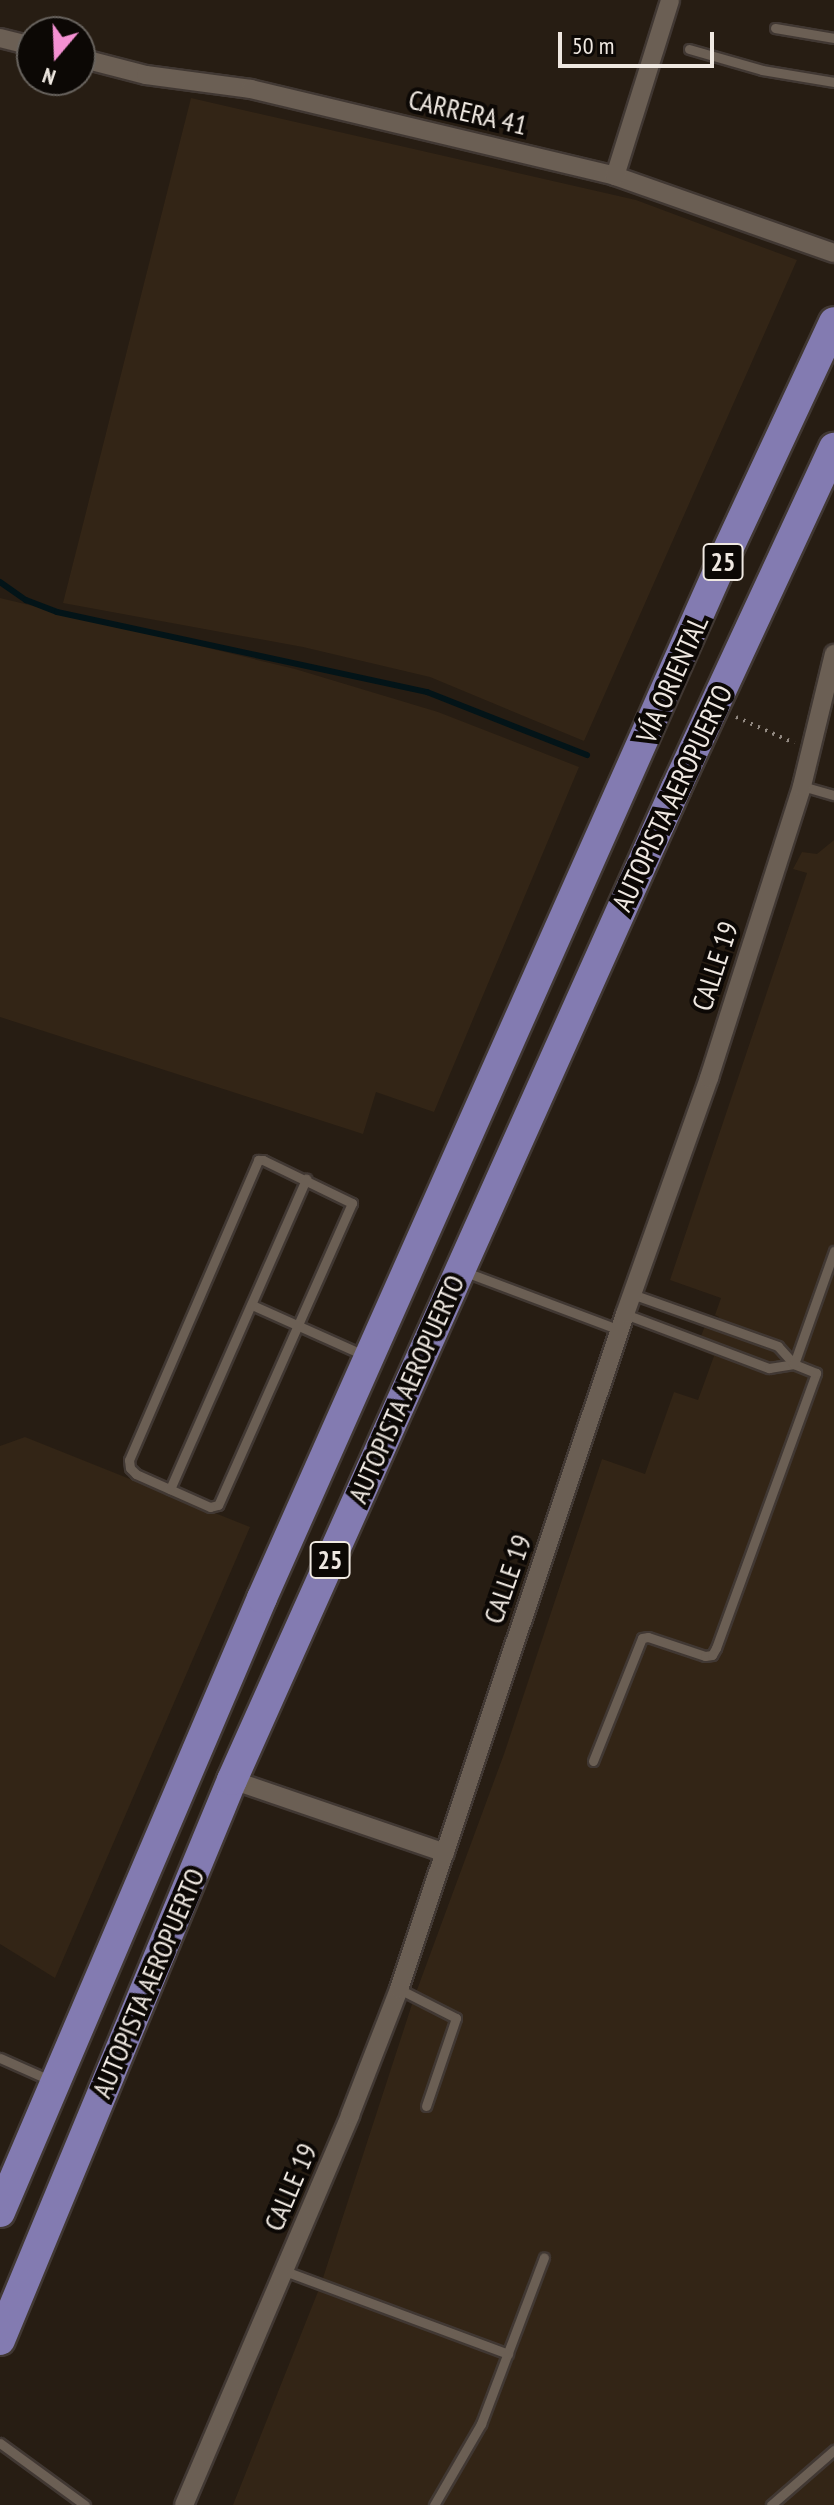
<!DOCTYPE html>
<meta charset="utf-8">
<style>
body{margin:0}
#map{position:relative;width:834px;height:2505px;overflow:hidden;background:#271d13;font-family:"PT Sans Narrow",sans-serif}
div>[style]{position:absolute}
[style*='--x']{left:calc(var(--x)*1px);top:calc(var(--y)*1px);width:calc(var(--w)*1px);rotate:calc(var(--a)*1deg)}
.built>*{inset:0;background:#332516}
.stream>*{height:6px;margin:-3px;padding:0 3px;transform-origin:3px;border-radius:3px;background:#031418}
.path>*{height:4px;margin-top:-2px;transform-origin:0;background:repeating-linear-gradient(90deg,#938a82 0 2px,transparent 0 8px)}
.roads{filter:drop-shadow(2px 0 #413833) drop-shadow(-2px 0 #413833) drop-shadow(0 2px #413833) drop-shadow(0 -2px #413833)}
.service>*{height:9px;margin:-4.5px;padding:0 4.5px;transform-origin:4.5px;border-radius:4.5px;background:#6b5f54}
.minor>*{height:18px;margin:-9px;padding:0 9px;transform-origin:9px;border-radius:9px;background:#6b5f54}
.trunk>*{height:30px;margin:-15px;padding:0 15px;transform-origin:15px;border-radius:15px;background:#837bb1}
span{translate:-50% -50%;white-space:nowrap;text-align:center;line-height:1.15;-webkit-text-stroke:8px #0c0805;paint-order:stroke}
.shield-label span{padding:2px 6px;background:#0c0805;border:2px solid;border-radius:6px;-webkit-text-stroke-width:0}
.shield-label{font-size:26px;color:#efe8e1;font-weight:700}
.street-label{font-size:28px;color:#efe8e1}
.north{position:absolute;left:16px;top:16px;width:80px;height:80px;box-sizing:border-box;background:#0c0805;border:2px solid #67625d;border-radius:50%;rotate:199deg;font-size:22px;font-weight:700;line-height:32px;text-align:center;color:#efe8e1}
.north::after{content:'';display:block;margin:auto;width:28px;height:36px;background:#f491d3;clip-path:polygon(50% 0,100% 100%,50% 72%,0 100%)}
.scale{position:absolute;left:558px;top:32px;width:156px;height:36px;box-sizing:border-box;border:4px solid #efe8e1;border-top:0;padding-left:10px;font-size:24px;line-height:28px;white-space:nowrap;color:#efe8e1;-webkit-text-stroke:6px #0c0805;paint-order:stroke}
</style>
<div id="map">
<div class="built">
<div style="clip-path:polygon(191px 98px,636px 200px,797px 260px,584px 741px,430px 677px,303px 647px,63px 603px)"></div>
<div style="clip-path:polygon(0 598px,295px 669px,438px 712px,579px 767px,434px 1112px,376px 1092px,363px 1134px,0 1017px)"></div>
<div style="clip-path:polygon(834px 840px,834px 2505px,233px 2505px,321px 2284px,414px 1998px,504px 1754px,602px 1459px,645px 1474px,674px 1392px,698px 1400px,714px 1356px,699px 1350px,701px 1336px,705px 1326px,715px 1329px,719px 1317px,715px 1315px,721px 1298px,670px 1280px,807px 873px,793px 869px,802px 852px,817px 854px)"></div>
<div style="clip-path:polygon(25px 1437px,250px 1527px,55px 1978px,0 1944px,0 1446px)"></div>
</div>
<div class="stream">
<div style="--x:0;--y:582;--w:32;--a:35"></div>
<div style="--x:26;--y:600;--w:33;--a:21"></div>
<div style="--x:57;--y:612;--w:379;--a:12.2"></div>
<div style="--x:427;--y:692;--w:172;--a:21.5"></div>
</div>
<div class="path">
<div style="--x:736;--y:717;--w:64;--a:24.1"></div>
</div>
<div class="roads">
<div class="service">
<div style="--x:775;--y:28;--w:60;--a:9.6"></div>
<div style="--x:689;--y:49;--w:76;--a:16"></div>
<div style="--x:762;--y:70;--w:73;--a:9.5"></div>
<div style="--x:802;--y:786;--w:33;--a:16"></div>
<div style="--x:258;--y:1160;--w:5;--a:0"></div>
<div style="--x:263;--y:1160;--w:99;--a:25.8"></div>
<div style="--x:352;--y:1203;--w:330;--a:113.9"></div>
<div style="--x:218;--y:1505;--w:8;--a:166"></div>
<div style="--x:210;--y:1507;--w:81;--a:-156"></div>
<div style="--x:136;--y:1474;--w:8;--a:-135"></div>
<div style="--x:130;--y:1468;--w:8;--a:-97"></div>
<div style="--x:129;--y:1460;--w:327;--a:-66.7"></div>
<div style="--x:463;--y:1271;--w:168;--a:20.6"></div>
<div style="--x:252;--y:1305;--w:125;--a:24.1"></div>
<div style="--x:625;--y:1314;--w:154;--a:20.6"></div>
<div style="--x:769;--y:1368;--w:25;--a:-9"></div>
<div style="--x:794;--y:1364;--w:24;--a:-132"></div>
<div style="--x:778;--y:1346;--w:155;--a:-160.4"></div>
<div style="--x:170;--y:1489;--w:339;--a:-66.3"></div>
<div style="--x:593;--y:1761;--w:132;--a:-68.3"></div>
<div style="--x:642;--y:1638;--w:6;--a:-9"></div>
<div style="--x:648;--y:1637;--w:60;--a:18.4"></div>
<div style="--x:705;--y:1656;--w:7;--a:-8"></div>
<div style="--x:712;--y:1655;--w:8;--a:-60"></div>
<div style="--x:716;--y:1648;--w:293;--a:-70"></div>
<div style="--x:816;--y:1373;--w:24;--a:-158"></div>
<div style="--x:794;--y:1364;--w:120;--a:-70.5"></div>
<div style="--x:399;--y:1989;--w:64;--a:27"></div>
<div style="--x:456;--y:2018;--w:93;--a:108.8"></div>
<div style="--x:0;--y:2058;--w:57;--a:23.9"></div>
<div style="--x:285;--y:2271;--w:238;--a:20.4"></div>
<div style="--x:0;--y:2443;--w:105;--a:36.1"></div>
<div style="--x:434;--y:2505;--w:94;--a:-59.9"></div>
<div style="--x:481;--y:2424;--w:178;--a:-69.3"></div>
<div style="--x:771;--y:2505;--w:84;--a:-41.1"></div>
</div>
<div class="minor">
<div style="--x:0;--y:38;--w:33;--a:14"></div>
<div style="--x:80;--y:58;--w:68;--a:14.4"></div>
<div style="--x:146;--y:75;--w:106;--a:7.6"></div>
<div style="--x:251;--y:89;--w:374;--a:13.4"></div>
<div style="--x:615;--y:176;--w:232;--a:19.4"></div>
<div style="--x:615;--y:176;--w:184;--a:-72.6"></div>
<div style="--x:232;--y:1780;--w:225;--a:18.9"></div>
<div style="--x:184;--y:2505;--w:424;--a:-66.9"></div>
<div style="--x:350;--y:2115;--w:135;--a:-68.7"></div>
<div style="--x:399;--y:1989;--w:712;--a:-71.49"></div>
<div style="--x:625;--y:1314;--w:251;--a:-70.4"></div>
<div style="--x:709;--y:1078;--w:306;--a:-72.3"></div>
<div style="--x:802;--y:786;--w:136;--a:-76.4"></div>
</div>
<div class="trunk">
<div style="--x:0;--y:2212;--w:668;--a:-66.89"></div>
<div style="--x:262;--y:1598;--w:1138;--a:-66.05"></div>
<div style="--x:724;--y:558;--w:260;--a:-65"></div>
<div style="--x:0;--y:2340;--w:606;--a:-67.5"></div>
<div style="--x:232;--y:1780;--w:1087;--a:-65.89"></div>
<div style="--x:676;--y:788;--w:375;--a:-65.1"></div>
</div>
</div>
<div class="shield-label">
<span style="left:723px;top:562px">25</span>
<span style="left:330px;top:1560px">25</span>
</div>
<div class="street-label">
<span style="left:468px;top:112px;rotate:13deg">CARRERA 41</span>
<span style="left:672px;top:679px;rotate:-66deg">VÍA ORIENTAL</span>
<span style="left:672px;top:798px;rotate:-65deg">AUTOPISTA AEROPUERTO</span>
<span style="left:715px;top:966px;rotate:-72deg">CALLE 19</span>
<span style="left:406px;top:1389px;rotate:-66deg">AUTOPISTA AEROPUERTO</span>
<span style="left:507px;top:1579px;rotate:-71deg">CALLE 19</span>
<span style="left:148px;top:1983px;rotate:-67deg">AUTOPISTA AEROPUERTO</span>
<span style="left:290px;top:2187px;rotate:-67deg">CALLE 19</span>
</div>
<div class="north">N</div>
<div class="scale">50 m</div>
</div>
